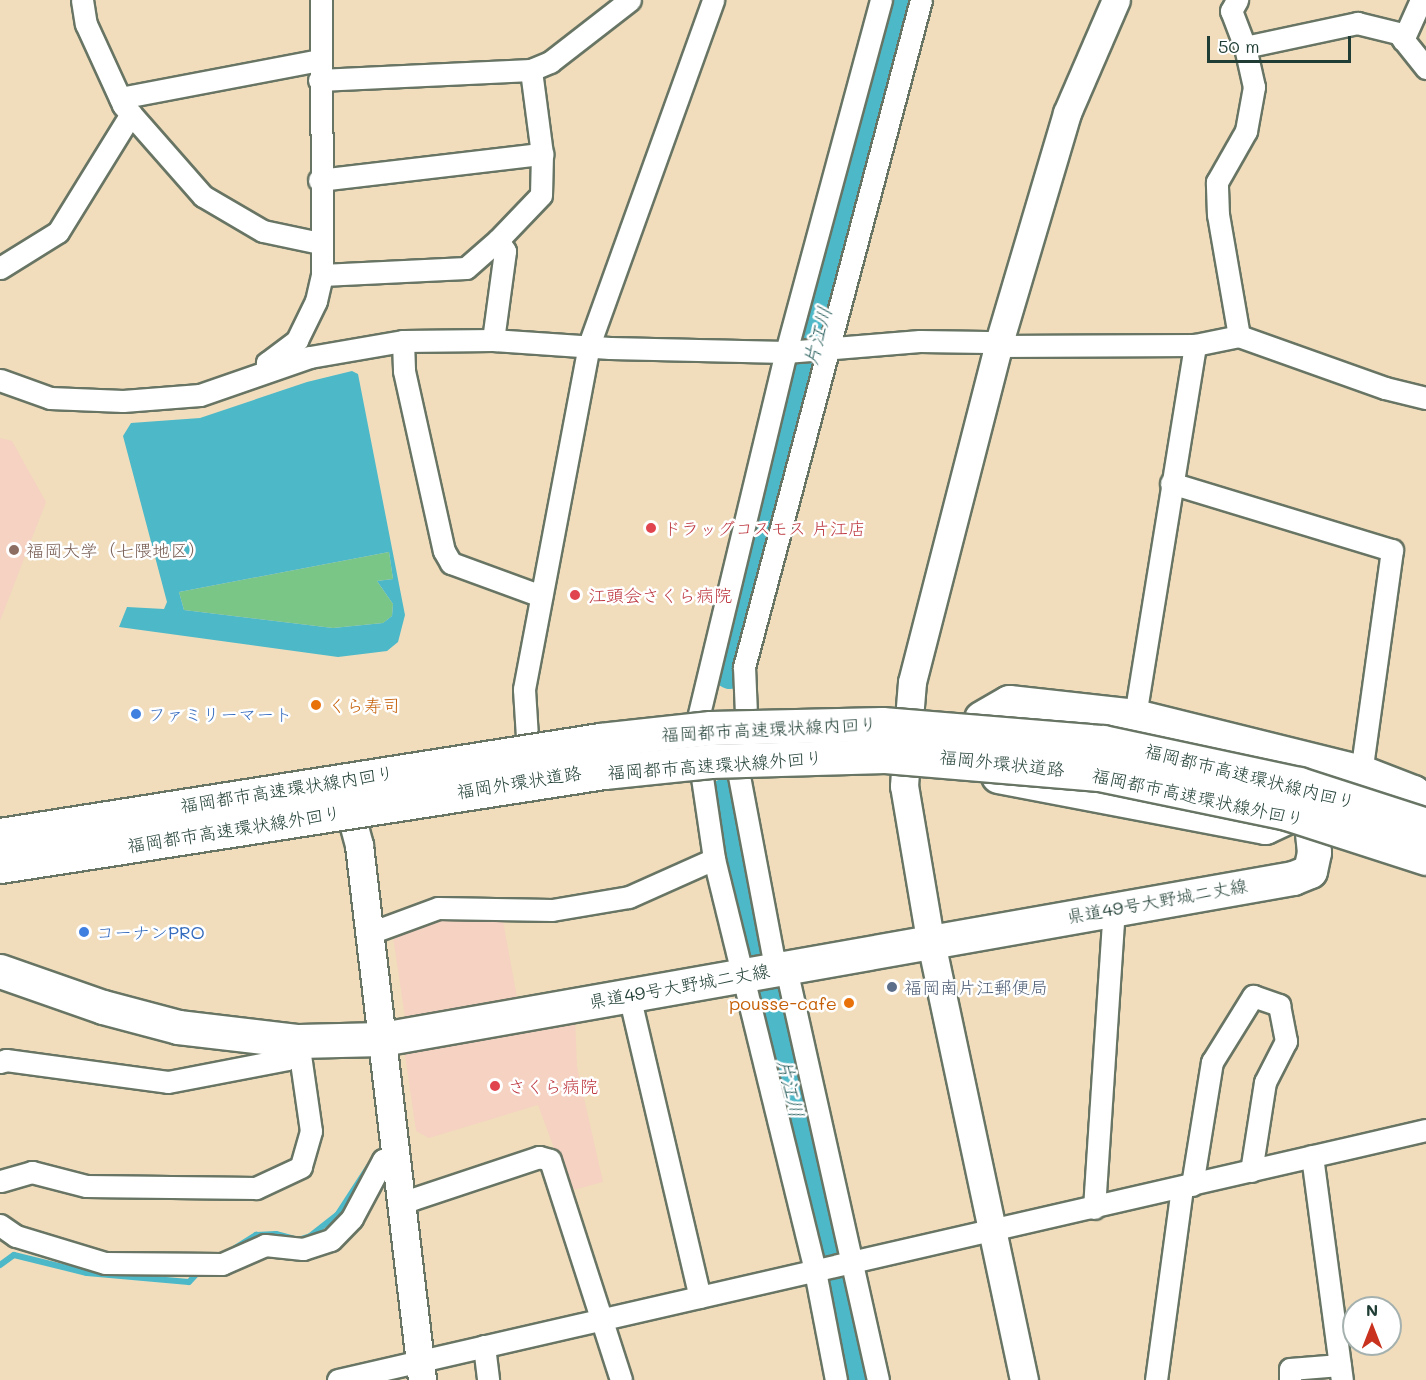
<!DOCTYPE html>
<meta charset="utf-8">
<style>
body{margin:0}
#map{position:relative;width:1426px;height:1380px;overflow:hidden;background:#f1ddbc;font-family:Mali,"Klee One",sans-serif}
div>[style]{position:absolute}
[style*='--x']{left:calc(var(--x)*1px);top:calc(var(--y)*1px);width:calc(var(--w)*1px);rotate:calc(var(--a)*1deg)}
.built>*{inset:0;background:#f5d2c2}
.green>*{inset:0;background:#79c686}
.water>*{inset:0;background:#4cb8c8}
.stream>*{height:6px;margin:-3px;padding:0 3px;transform-origin:3px;border-radius:3px;background:#4cb8c8}
.river>*{height:34px;margin:-17px;padding:0 17px;transform-origin:17px;border-radius:17px;background:#4cb8c8}
.roads{filter:drop-shadow(2px 0 #687564) drop-shadow(-2px 0 #687564) drop-shadow(0 2px #687564) drop-shadow(0 -2px #687564)}
.minor>*{height:21px;margin:-10.5px;padding:0 10.5px;transform-origin:10.5px;border-radius:10.5px;background:#fff}
.tertiary>*{height:27px;margin:-13.5px;padding:0 13.5px;transform-origin:13.5px;border-radius:13.5px;background:#fff}
.primary>*{height:33px;margin:-16.5px;padding:0 16.5px;transform-origin:16.5px;border-radius:16.5px;background:#fff}
.trunk>*{height:33px;margin:-16.5px;padding:0 16.5px;transform-origin:16.5px;border-radius:16.5px;background:#fff}
.bridges{filter:drop-shadow(2px 0 #687564) drop-shadow(-2px 0 #687564) drop-shadow(0 2px #687564) drop-shadow(0 -2px #687564)}
.motorway-bridge>*{height:33px;margin:-16.5px;padding:0 16.5px;transform-origin:16.5px;border-radius:16.5px;background:#fff}
.dots>*{width:16px;height:16px;translate:-50% -50%;box-sizing:border-box;border:3px solid #fff;border-radius:50%}
span{translate:-50% -50%;white-space:nowrap;text-align:center;line-height:1.15;-webkit-text-stroke:5px #fff;paint-order:stroke}
.health-label{font-size:18px;color:#be3a42}
.left{translate:0 -50%;text-align:left}
.education-label{font-size:18px;color:#785e54}
.food-label{font-size:18px;color:#c56008}
.right{translate:-100% -50%;text-align:right}
.shop-label{font-size:18px;color:#366cbe}
.street-label{font-size:18px;color:#1f3d34}
.service-label{font-size:18px;color:#4e5e75}
.water-label{font-size:20px;color:#2c6260;font-style:italic}
.north{position:absolute;left:1342px;top:1296px;width:60px;height:60px;box-sizing:border-box;background:#fff;border:2px solid #a5b1ae;border-radius:50%;rotate:0deg;font-size:16px;font-weight:700;line-height:24px;text-align:center;color:#1f3d34}
.north::after{content:'';display:block;margin:auto;width:21px;height:27px;background:#c8321e;clip-path:polygon(50% 0,100% 100%,50% 72%,0 100%)}
.scale{position:absolute;left:1207px;top:36px;width:144px;height:27px;box-sizing:border-box;border:3px solid #1f3d34;border-top:0;padding-left:8px;font-size:18px;line-height:21px;white-space:nowrap;color:#1f3d34;-webkit-text-stroke:4px #fff;paint-order:stroke}
</style>
<div id="map">
<div class="built">
<div style="clip-path:polygon(0 438px,12px 441px,46px 502px,0 621px)"></div>
<div style="clip-path:polygon(439px 913px,502px 916px,517px 997px,405px 1017px,392px 930px)"></div>
<div style="clip-path:polygon(575px 1015px,577px 1067px,603px 1182px,570px 1191px,538px 1105px,429px 1138px,416px 1131px,404px 1048px)"></div>
</div>
<div class="green">
<div style="clip-path:polygon(389px 552px,393px 579px,377px 581px,393px 604px,392px 616px,383px 623px,333px 628px,184px 610px,179px 592px)"></div>
</div>
<div class="water">
<div style="clip-path:polygon(evenodd,352px 371px,358px 374px,405px 615px,398px 642px,387px 651px,338px 657px,119px 627px,127px 607px,164px 609px,167px 602px,123px 436px,131px 423px,200px 418px,307px 382px,352px 371px,389px 552px,393px 579px,377px 581px,393px 604px,392px 616px,383px 623px,333px 628px,184px 610px,179px 592px,389px 552px)"></div>
</div>
<div class="stream">
<div style="--x:235;--y:1248;--w:25;--a:-32"></div>
<div style="--x:256;--y:1235;--w:20;--a:-3"></div>
<div style="--x:276;--y:1234;--w:23;--a:15"></div>
<div style="--x:298;--y:1240;--w:13;--a:-18"></div>
<div style="--x:310;--y:1236;--w:36;--a:-38"></div>
<div style="--x:338;--y:1214;--w:57;--a:-57.1"></div>
<div style="--x:0;--y:1265;--w:17;--a:-36"></div>
<div style="--x:14;--y:1255;--w:75;--a:13.9"></div>
<div style="--x:87;--y:1273;--w:102;--a:5"></div>
<div style="--x:189;--y:1282;--w:18;--a:-47"></div>
</div>
<div class="river">
<div style="--x:730;--y:672;--w:694;--a:-75.4"></div>
<div style="--x:724;--y:796;--w:599;--a:77.08"></div>
</div>
<div class="roads">
<div class="minor">
<div style="--x:82;--y:0;--w:24;--a:81"></div>
<div style="--x:86;--y:24;--w:89;--a:65.4"></div>
<div style="--x:123;--y:105;--w:121;--a:48.7"></div>
<div style="--x:203;--y:196;--w:69;--a:30.3"></div>
<div style="--x:263;--y:231;--w:58;--a:11.9"></div>
<div style="--x:1403;--y:40;--w:44;--a:-65.8"></div>
<div style="--x:1245;--y:47;--w:115;--a:-12.1"></div>
<div style="--x:1357;--y:23;--w:42;--a:13.7"></div>
<div style="--x:1398;--y:33;--w:45;--a:51.3"></div>
<div style="--x:319;--y:80;--w:212;--a:-2.7"></div>
<div style="--x:531;--y:70;--w:21;--a:-23"></div>
<div style="--x:550;--y:62;--w:101;--a:-37.8"></div>
<div style="--x:120;--y:98;--w:203;--a:-10.8"></div>
<div style="--x:319;--y:180;--w:225;--a:-6.7"></div>
<div style="--x:0;--y:268;--w:68;--a:-31.8"></div>
<div style="--x:58;--y:232;--w:139;--a:-58.3"></div>
<div style="--x:322;--y:275;--w:144;--a:-2.8"></div>
<div style="--x:466;--y:268;--w:43;--a:-41.2"></div>
<div style="--x:498;--y:240;--w:62;--a:-46.3"></div>
<div style="--x:541;--y:195;--w:41;--a:-88.6"></div>
<div style="--x:542;--y:154;--w:85;--a:-97.5"></div>
<div style="--x:1239;--y:336;--w:155;--a:19.6"></div>
<div style="--x:1385;--y:388;--w:42;--a:13.7"></div>
<div style="--x:493;--y:340;--w:90;--a:-82.3"></div>
<div style="--x:505;--y:251;--w:13;--a:-122"></div>
<div style="--x:403;--y:341;--w:30;--a:88"></div>
<div style="--x:404;--y:371;--w:184;--a:77.5"></div>
<div style="--x:444;--y:551;--w:14;--a:60"></div>
<div style="--x:451;--y:563;--w:96;--a:20.1"></div>
<div style="--x:270;--y:369;--w:7;--a:-117"></div>
<div style="--x:267;--y:363;--w:38;--a:-37"></div>
<div style="--x:297;--y:340;--w:43;--a:-64"></div>
<div style="--x:316;--y:301;--w:27;--a:-77"></div>
<div style="--x:322;--y:275;--w:275;--a:-90.2"></div>
<div style="--x:0;--y:380;--w:53;--a:19.8"></div>
<div style="--x:50;--y:398;--w:73;--a:2.4"></div>
<div style="--x:123;--y:401;--w:77;--a:-4.5"></div>
<div style="--x:200;--y:395;--w:116;--a:-19.1"></div>
<div style="--x:310;--y:357;--w:94;--a:-9.8"></div>
<div style="--x:403;--y:341;--w:90;--a:-0.6"></div>
<div style="--x:493;--y:340;--w:117;--a:3.9"></div>
<div style="--x:610;--y:348;--w:176;--a:1.3"></div>
<div style="--x:786;--y:352;--w:134;--a:-4.7"></div>
<div style="--x:920;--y:341;--w:67;--a:0.9"></div>
<div style="--x:987;--y:342;--w:12;--a:20"></div>
<div style="--x:998;--y:346;--w:197;--a:-0.3"></div>
<div style="--x:1195;--y:345;--w:45;--a:-11.6"></div>
<div style="--x:1239;--y:336;--w:123;--a:-99.8"></div>
<div style="--x:1218;--y:215;--w:33;--a:-92"></div>
<div style="--x:1217;--y:182;--w:59;--a:-60.4"></div>
<div style="--x:1246;--y:131;--w:45;--a:-79.7"></div>
<div style="--x:1254;--y:87;--w:41;--a:-102.7"></div>
<div style="--x:1245;--y:47;--w:39;--a:-111"></div>
<div style="--x:1231;--y:11;--w:13;--a:-61"></div>
<div style="--x:1171;--y:483;--w:231;--a:16.9"></div>
<div style="--x:1392;--y:550;--w:224;--a:97.9"></div>
<div style="--x:1135;--y:716;--w:376;--a:-80.8"></div>
<div style="--x:698;--y:718;--w:376;--a:-76.5"></div>
<div style="--x:786;--y:352;--w:365;--a:-74.9"></div>
<div style="--x:527;--y:737;--w:48;--a:-93.6"></div>
<div style="--x:524;--y:689;--w:350;--a:-79.3"></div>
<div style="--x:589;--y:345;--w:367;--a:-70.2"></div>
<div style="--x:699;--y:757;--w:103;--a:81.6"></div>
<div style="--x:714;--y:859;--w:424;--a:76.2"></div>
<div style="--x:815;--y:1271;--w:111;--a:79.1"></div>
<div style="--x:370;--y:933;--w:72;--a:-20.2"></div>
<div style="--x:438;--y:908;--w:114;--a:1"></div>
<div style="--x:552;--y:910;--w:78;--a:-9.6"></div>
<div style="--x:629;--y:897;--w:93;--a:-24.1"></div>
<div style="--x:629;--y:995;--w:310;--a:76.8"></div>
<div style="--x:0;--y:1062;--w:6;--a:-18"></div>
<div style="--x:6;--y:1060;--w:163;--a:7.7"></div>
<div style="--x:168;--y:1082;--w:121;--a:-10.9"></div>
<div style="--x:287;--y:1059;--w:21;--a:-59"></div>
<div style="--x:298;--y:1041;--w:91;--a:81.8"></div>
<div style="--x:311;--y:1131;--w:37;--a:106"></div>
<div style="--x:301;--y:1167;--w:50;--a:155"></div>
<div style="--x:256;--y:1188;--w:170;--a:-179.3"></div>
<div style="--x:86;--y:1186;--w:56;--a:-165.5"></div>
<div style="--x:32;--y:1172;--w:33;--a:164"></div>
<div style="--x:1312;--y:1156;--w:226;--a:82.4"></div>
<div style="--x:1192;--y:1185;--w:125;--a:-80.8"></div>
<div style="--x:1212;--y:1062;--w:78;--a:-58.2"></div>
<div style="--x:1253;--y:996;--w:28;--a:19"></div>
<div style="--x:1279;--y:1005;--w:37;--a:79"></div>
<div style="--x:1286;--y:1041;--w:46;--a:117.1"></div>
<div style="--x:1265;--y:1082;--w:90;--a:98.9"></div>
<div style="--x:400;--y:1200;--w:13;--a:-4"></div>
<div style="--x:413;--y:1199;--w:133;--a:-18.4"></div>
<div style="--x:539;--y:1157;--w:11;--a:15"></div>
<div style="--x:550;--y:1160;--w:231;--a:72.1"></div>
<div style="--x:1094;--y:1208;--w:302;--a:-86.2"></div>
<div style="--x:0;--y:1225;--w:19;--a:35"></div>
<div style="--x:16;--y:1236;--w:93;--a:16.9"></div>
<div style="--x:105;--y:1263;--w:117;--a:0.5"></div>
<div style="--x:222;--y:1264;--w:47;--a:-23.8"></div>
<div style="--x:265;--y:1245;--w:38;--a:6"></div>
<div style="--x:303;--y:1249;--w:29;--a:-18"></div>
<div style="--x:331;--y:1240;--w:30;--a:-46"></div>
<div style="--x:352;--y:1218;--w:66;--a:-61.9"></div>
<div style="--x:383;--y:1160;--w:12;--a:-5"></div>
<div style="--x:484;--y:1346;--w:34;--a:83"></div>
<div style="--x:338;--y:1380;--w:1116;--a:-12.94"></div>
<div style="--x:878;--y:1380;--w:420;--a:-102.6"></div>
<div style="--x:786;--y:970;--w:19;--a:-133"></div>
<div style="--x:773;--y:956;--w:205;--a:-100.7"></div>
<div style="--x:735;--y:755;--w:42;--a:-75"></div>
<div style="--x:746;--y:714;--w:47;--a:-92.4"></div>
<div style="--x:744;--y:667;--w:690;--a:-75.14"></div>
<div style="--x:1156;--y:1380;--w:195;--a:-82.3"></div>
<div style="--x:1290;--y:1380;--w:11;--a:-90"></div>
<div style="--x:1290;--y:1369;--w:50;--a:-4.6"></div>
</div>
<div class="tertiary">
<div style="--x:345;--y:793;--w:54;--a:74.9"></div>
<div style="--x:359;--y:845;--w:539;--a:83.28"></div>
<div style="--x:1024;--y:1380;--w:451;--a:-102"></div>
<div style="--x:930;--y:939;--w:155;--a:-99.6"></div>
<div style="--x:904;--y:786;--w:31;--a:-86"></div>
<div style="--x:906;--y:755;--w:73;--a:-85.3"></div>
<div style="--x:912;--y:682;--w:347;--a:-75.6"></div>
<div style="--x:998;--y:346;--w:243;--a:-73.5"></div>
<div style="--x:1067;--y:113;--w:123;--a:-66.6"></div>
</div>
<div class="primary">
<div style="--x:0;--y:971;--w:109;--a:19.3"></div>
<div style="--x:103;--y:1007;--w:78;--a:14.9"></div>
<div style="--x:178;--y:1027;--w:121;--a:6.7"></div>
<div style="--x:298;--y:1041;--w:84;--a:-1.4"></div>
<div style="--x:382;--y:1039;--w:925;--a:-10.02"></div>
<div style="--x:1293;--y:878;--w:18;--a:-22"></div>
<div style="--x:1310;--y:871;--w:19;--a:-78"></div>
<div style="--x:1314;--y:852;--w:31;--a:-96"></div>
</div>
<div class="trunk">
<div style="--x:981;--y:718;--w:32;--a:-30"></div>
<div style="--x:1009;--y:702;--w:127;--a:6.3"></div>
<div style="--x:1135;--y:716;--w:233;--a:13.9"></div>
<div style="--x:1361;--y:772;--w:56;--a:21"></div>
<div style="--x:1413;--y:792;--w:19;--a:99"></div>
<div style="--x:998;--y:776;--w:272;--a:10.8"></div>
<div style="--x:1265;--y:827;--w:29;--a:-25"></div>
</div>
</div>
<div class="bridges">
<div class="motorway-bridge">
<div style="--x:0;--y:835;--w:607;--a:-9"></div>
<div style="--x:600;--y:740;--w:111;--a:-6.2"></div>
<div style="--x:710;--y:728;--w:172;--a:-1.3"></div>
<div style="--x:882;--y:724;--w:222;--a:4.7"></div>
<div style="--x:1103;--y:742;--w:200;--a:12.1"></div>
<div style="--x:1299;--y:784;--w:133;--a:17.9"></div>
<div style="--x:0;--y:866;--w:611;--a:-8.85"></div>
<div style="--x:604;--y:772;--w:107;--a:-5.9"></div>
<div style="--x:710;--y:761;--w:175;--a:-1.6"></div>
<div style="--x:885;--y:756;--w:215;--a:4.8"></div>
<div style="--x:1099;--y:774;--w:192;--a:11.7"></div>
<div style="--x:1287;--y:813;--w:146;--a:17.9"></div>
</div>
</div>
<div class="dots">
<div style="left:651px;top:528px;background:#e0444e"></div>
<div style="left:14px;top:550px;background:#8d6e63"></div>
<div style="left:575px;top:595px;background:#e0444e"></div>
<div style="left:316px;top:705px;background:#e8710a"></div>
<div style="left:136px;top:714px;background:#3f7fe0"></div>
<div style="left:84px;top:932px;background:#3f7fe0"></div>
<div style="left:892px;top:987px;background:#5c6f8a"></div>
<div style="left:849px;top:1003px;background:#e8710a"></div>
<div style="left:495px;top:1086px;background:#e0444e"></div>
</div>
<div class="health-label">
<span class="left" style="left:663px;top:528px">ドラッグコスモス 片江店</span>
<span class="left" style="left:588px;top:595px">江頭会さくら病院</span>
<span class="left" style="left:508px;top:1086px">さくら病院</span>
</div>
<div class="education-label">
<span class="left" style="left:26px;top:550px">福岡大学（七隈地区）</span>
</div>
<div class="food-label">
<span class="left" style="left:328px;top:705px">くら寿司</span>
<span class="right" style="left:837px;top:1003px">pousse-cafe</span>
</div>
<div class="shop-label">
<span class="left" style="left:148px;top:714px">ファミリーマート</span>
<span class="left" style="left:96px;top:932px">コーナンPRO</span>
</div>
<div class="street-label">
<span style="left:769px;top:729px;rotate:-3deg">福岡都市高速環状線内回り</span>
<span style="left:1002px;top:763px;rotate:6deg">福岡外環状道路</span>
<span style="left:715px;top:765px;rotate:-4deg">福岡都市高速環状線外回り</span>
<span style="left:1250px;top:776px;rotate:14deg">福岡都市高速環状線内回り</span>
<span style="left:519px;top:782px;rotate:-9deg">福岡外環状道路</span>
<span style="left:287px;top:789px;rotate:-9deg">福岡都市高速環状線内回り</span>
<span style="left:1198px;top:797px;rotate:12deg">福岡都市高速環状線外回り</span>
<span style="left:234px;top:829px;rotate:-9deg">福岡都市高速環状線外回り</span>
<span style="left:1157px;top:901px;rotate:-10deg">県道49号大野城二丈線</span>
<span style="left:679px;top:986px;rotate:-10deg">県道49号大野城二丈線</span>
</div>
<div class="service-label">
<span class="left" style="left:904px;top:987px">福岡南片江郵便局</span>
</div>
<div class="water-label">
<span style="left:817px;top:336px;rotate:-75deg">片江川</span>
<span style="left:791px;top:1088px;rotate:77deg">片江川</span>
</div>
<div class="north">N</div>
<div class="scale">50 m</div>
</div>
